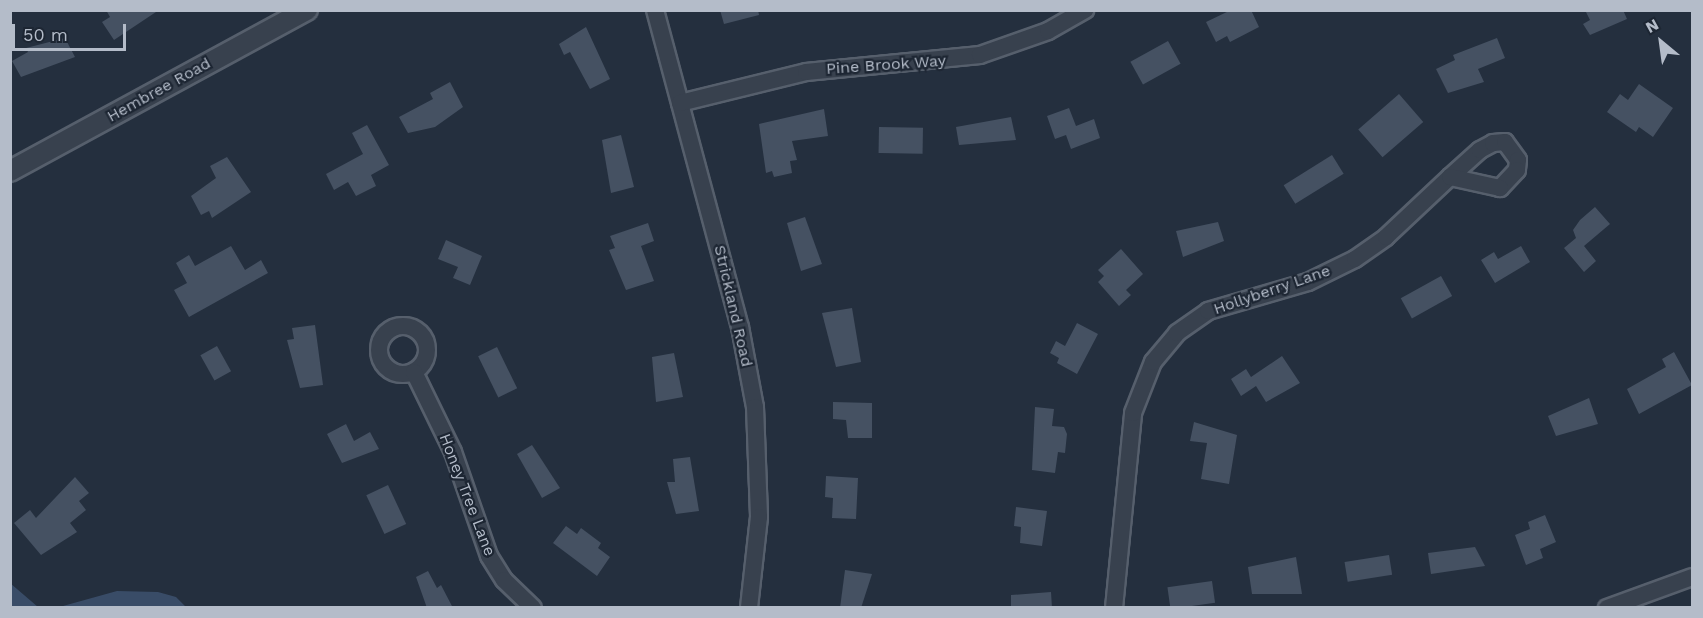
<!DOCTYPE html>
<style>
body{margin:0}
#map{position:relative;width:1703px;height:618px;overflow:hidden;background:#242f3e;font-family:"Work Sans",sans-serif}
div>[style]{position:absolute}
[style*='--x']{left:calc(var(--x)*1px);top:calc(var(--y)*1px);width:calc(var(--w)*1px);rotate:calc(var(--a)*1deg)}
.water>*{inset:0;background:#394c67}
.building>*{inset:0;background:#455162;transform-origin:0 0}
.roads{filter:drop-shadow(2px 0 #565f6c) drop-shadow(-2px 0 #565f6c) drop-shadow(0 2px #565f6c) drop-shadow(0 -2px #565f6c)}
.minor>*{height:16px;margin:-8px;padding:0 8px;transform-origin:8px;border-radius:8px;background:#38414e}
.minor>.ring{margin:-8px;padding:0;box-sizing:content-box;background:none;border:16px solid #38414e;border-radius:50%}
.tertiary>*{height:20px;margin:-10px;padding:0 10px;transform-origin:10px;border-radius:10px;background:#38414e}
span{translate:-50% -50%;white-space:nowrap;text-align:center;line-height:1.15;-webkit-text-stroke:4.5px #1d2633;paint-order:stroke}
.street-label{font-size:16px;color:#b4bcc9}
.frame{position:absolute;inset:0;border:12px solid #b4bcc9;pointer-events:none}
.north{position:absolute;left:1631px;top:12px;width:60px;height:60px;-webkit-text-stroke:4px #1d2633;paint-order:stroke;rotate:331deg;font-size:16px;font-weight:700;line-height:24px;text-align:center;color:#b4bcc9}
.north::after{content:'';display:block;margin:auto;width:21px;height:27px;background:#b4bcc9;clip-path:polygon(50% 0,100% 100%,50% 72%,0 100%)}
.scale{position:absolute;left:12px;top:24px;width:114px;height:27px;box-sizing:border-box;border:3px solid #b4bcc9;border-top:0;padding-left:8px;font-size:18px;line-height:21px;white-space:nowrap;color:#b4bcc9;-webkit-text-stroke:4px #1d2633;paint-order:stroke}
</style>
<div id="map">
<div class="water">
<div style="clip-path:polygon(10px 583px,38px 607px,63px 606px,117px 591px,158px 592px,176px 597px,186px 607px,11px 607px)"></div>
</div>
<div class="building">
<div style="clip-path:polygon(106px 10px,159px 10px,114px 40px,102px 22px,110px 17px)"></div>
<div style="clip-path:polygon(720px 10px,758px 10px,759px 15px,724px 24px)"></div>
<div style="clip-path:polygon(1231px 10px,1251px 10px,1259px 27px,1230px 42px,1227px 36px,1216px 42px,1206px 22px)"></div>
<div style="clip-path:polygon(1585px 10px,1623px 10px,1627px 19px,1590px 35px,1583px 24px,1590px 20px)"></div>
<div style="clip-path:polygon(586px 27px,610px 79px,590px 89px,570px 52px,564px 55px,559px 44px)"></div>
<div style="clip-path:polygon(65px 38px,75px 57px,21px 77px,12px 61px,28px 52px,26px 48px)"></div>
<div style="clip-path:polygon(1497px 38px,1505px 58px,1478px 69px,1484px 82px,1448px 93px,1436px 69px,1455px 60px,1453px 55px)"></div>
<div style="left:1168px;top:41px;width:26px;height:43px;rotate:61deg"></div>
<div style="clip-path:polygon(450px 82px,463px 107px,435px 127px,408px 133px,399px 117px,433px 99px,430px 93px)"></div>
<div style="clip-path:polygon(1639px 84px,1673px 108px,1653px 137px,1639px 127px,1636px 132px,1607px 112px,1620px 94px,1628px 100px)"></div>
<div style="left:1399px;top:94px;width:37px;height:54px;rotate:49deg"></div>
<div style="clip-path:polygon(1069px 108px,1076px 126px,1094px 119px,1100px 138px,1071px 149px,1066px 135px,1055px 139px,1047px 116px)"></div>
<div style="clip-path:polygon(824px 109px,828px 136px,792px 141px,797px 160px,790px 161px,792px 173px,774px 177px,772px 171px,766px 173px,759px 124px)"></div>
<div style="clip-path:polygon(1011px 117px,1016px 140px,959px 145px,956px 127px)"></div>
<div style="clip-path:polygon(367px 125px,389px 165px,371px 175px,376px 186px,356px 196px,348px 182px,334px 190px,326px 174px,363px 154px,352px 133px)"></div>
<div style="left:879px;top:127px;width:44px;height:26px;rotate:1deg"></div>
<div style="clip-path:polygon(621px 135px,634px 187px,611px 193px,602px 140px)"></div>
<div style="left:1332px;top:155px;width:22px;height:57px;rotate:58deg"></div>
<div style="clip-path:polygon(227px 157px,251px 192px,212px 218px,209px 211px,201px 215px,191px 196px,216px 178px,210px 166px)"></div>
<div style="clip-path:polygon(1595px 207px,1610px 224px,1584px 246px,1596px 261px,1584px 272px,1564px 248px,1576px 238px,1573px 230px,1580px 220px)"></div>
<div style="clip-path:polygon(805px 217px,822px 264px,801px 271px,787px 223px)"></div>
<div style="clip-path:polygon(1218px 222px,1224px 241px,1183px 257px,1176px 231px)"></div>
<div style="clip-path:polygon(648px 223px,654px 241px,641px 246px,654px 281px,626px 290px,609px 250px,615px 248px,610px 236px)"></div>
<div style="clip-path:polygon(446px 240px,482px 256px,470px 285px,453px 278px,458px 267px,438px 259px)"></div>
<div style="clip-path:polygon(231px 246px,245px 270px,261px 260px,268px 273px,189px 317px,174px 290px,187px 283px,176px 263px,189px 255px,195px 266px)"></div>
<div style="clip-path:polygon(1521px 246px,1530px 262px,1495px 283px,1481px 260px,1494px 252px,1498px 259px)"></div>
<div style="clip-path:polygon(1121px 249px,1143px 274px,1126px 290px,1131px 295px,1119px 306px,1098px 282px,1104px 276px,1098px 270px)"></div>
<div style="left:1441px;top:276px;width:23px;height:46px;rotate:61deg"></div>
<div style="clip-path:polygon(852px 308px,861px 362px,836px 367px,822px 313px)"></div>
<div style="clip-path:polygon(1077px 323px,1098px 334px,1077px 374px,1057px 363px,1059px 358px,1050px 353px,1056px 341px,1065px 346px)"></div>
<div style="clip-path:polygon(315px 325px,323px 385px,300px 388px,287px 340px,294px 339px,292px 328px)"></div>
<div style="left:217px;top:346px;width:29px;height:19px;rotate:61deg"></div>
<div style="left:497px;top:347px;width:46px;height:21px;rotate:64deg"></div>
<div style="clip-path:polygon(1674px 352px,1692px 385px,1639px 414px,1627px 389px,1666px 367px,1662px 359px)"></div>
<div style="clip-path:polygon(674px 353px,683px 397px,656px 402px,652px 357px)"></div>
<div style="clip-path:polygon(1282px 356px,1300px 383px,1266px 402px,1256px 386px,1241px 396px,1231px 379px,1246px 369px,1251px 377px)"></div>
<div style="clip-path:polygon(1589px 398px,1598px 424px,1556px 436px,1548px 416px)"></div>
<div style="clip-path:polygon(833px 402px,872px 403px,872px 438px,848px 438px,846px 420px,833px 419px)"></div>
<div style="clip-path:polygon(1035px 407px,1054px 409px,1052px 426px,1064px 427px,1067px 434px,1065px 453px,1058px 452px,1055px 473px,1032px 470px)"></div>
<div style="clip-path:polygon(1194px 422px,1237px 435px,1229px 484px,1201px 479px,1207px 443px,1190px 441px)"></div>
<div style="clip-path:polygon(346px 424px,354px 441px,370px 432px,379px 449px,342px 463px,327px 434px)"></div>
<div style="clip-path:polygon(532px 445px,560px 488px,542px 498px,517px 454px)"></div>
<div style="clip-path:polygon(690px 457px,699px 511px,676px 514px,667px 482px,675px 482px,673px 459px)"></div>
<div style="clip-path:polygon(826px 476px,858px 478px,856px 519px,832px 518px,833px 498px,825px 497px)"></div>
<div style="clip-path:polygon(75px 477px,89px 493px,79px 501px,86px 510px,70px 523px,77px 532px,41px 555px,14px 523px,30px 510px,36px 518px)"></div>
<div style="left:388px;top:485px;width:43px;height:24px;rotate:65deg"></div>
<div style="clip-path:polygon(1016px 507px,1047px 511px,1042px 546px,1020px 543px,1021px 527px,1014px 526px)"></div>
<div style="clip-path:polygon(1545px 515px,1556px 542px,1540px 549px,1543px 558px,1526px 565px,1515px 535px,1530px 529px,1528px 522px)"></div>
<div style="clip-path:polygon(566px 526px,577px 534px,581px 528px,601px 543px,598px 548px,610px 557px,597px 576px,553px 543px)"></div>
<div style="clip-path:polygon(1475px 547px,1485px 566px,1431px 574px,1428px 553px)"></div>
<div style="left:1389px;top:555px;width:20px;height:45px;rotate:81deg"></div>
<div style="clip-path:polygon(1296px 557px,1302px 594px,1252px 594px,1248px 567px)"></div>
<div style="clip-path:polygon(845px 570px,872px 574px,861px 608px,840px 608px)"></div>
<div style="clip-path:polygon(428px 571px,437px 588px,441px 585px,453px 608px,427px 608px,416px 577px)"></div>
<div style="left:1212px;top:581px;width:22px;height:45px;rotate:82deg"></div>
<div style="clip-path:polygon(1051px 592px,1052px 608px,1011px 608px,1011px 595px)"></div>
</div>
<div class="roads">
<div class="minor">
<div style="--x:655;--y:10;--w:328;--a:75"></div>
<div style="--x:740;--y:327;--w:81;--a:79.4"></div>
<div style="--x:755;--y:407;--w:110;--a:87.9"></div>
<div style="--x:759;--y:517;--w:92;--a:96.3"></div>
<div style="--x:680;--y:103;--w:130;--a:-13.8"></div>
<div style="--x:806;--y:72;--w:175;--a:-5.6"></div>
<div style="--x:980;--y:55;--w:72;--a:-19.4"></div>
<div style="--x:1048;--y:31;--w:43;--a:-29.6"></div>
<div class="ring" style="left:379px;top:326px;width:32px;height:32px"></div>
<div style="--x:414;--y:372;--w:89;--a:64"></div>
<div style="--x:453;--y:452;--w:110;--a:70.9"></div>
<div style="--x:489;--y:556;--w:28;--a:58"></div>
<div style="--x:504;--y:580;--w:40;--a:44"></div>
<div style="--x:1114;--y:608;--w:196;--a:-84.4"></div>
<div style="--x:1133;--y:413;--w:55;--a:-68.6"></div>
<div style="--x:1153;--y:362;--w:38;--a:-50"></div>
<div style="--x:1177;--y:333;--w:38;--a:-35"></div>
<div style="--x:1208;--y:311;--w:104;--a:-16.2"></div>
<div style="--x:1308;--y:282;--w:52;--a:-26.1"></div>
<div style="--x:1355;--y:259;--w:38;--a:-35"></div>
<div style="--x:1386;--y:237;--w:88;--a:-43.2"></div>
<div style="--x:1450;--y:177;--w:40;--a:-42"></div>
<div style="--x:1480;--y:150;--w:15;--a:-28"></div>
<div style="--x:1493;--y:143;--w:12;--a:-5"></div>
<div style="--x:1505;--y:142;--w:22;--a:54"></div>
<div style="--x:1518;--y:160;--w:10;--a:96"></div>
<div style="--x:1517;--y:170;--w:25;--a:133"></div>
<div style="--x:1500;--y:188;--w:51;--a:-167.6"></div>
<div style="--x:1607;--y:608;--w:90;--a:-20"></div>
</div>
<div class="tertiary">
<div style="--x:10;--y:171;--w:338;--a:-28.5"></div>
</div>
</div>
<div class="street-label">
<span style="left:886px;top:65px;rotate:-4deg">Pine Brook Way</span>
<span style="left:159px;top:90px;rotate:-29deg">Hembree Road</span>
<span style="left:1272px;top:290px;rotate:-19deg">Hollyberry Lane</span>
<span style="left:733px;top:306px;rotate:77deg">Strickland Road</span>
<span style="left:467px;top:495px;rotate:69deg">Honey Tree Lane</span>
</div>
<div class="frame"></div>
<div class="north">N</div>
<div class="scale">50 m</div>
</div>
